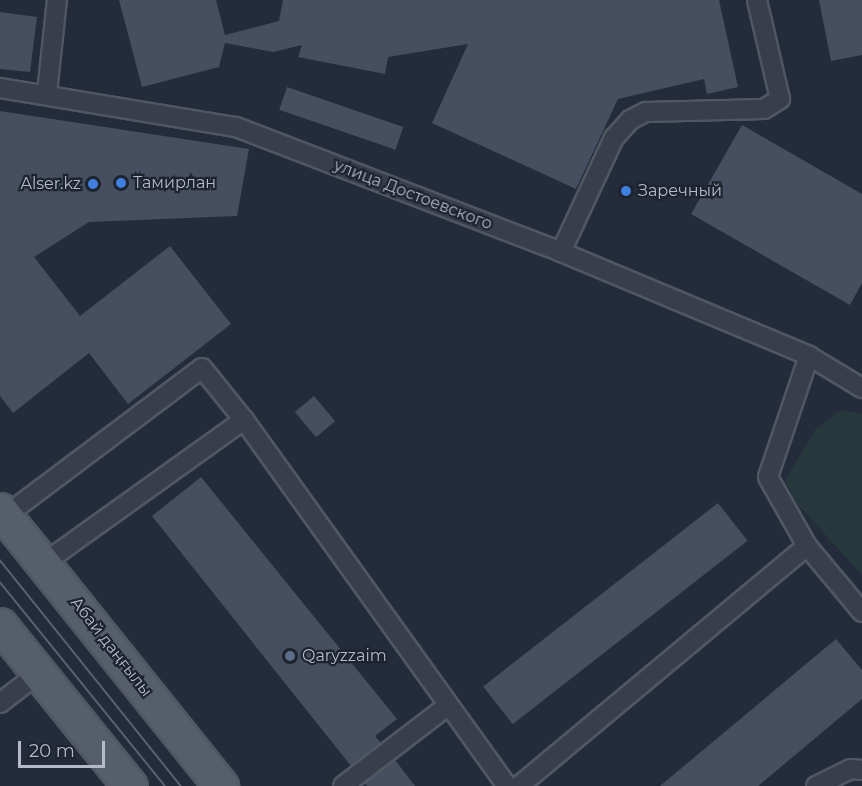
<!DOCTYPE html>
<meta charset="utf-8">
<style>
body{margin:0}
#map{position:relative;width:862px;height:786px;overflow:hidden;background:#242c3b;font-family:Montserrat,sans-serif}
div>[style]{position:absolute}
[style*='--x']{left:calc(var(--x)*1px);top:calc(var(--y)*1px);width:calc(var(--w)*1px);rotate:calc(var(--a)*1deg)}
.green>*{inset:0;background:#26383c}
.building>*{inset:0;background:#464f5f;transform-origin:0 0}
.roads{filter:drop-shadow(2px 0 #505763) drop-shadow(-2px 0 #505763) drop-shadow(0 2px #505763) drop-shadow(0 -2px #505763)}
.lane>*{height:18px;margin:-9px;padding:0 9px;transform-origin:9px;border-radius:9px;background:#383f4b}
.primary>*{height:33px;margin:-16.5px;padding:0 16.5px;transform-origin:16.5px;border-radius:16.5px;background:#565e6b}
.tram>*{height:1.5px;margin:-0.75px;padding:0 0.75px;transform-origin:0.75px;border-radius:0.75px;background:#5a6272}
.dots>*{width:16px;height:16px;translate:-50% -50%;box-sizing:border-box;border:3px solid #1d2430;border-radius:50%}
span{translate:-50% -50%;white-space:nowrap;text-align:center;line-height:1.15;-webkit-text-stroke:4.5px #1d2430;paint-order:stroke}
.poi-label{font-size:16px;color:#b4bac7}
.left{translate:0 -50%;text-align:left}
.right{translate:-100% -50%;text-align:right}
.street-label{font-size:16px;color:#b4bac7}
.scale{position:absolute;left:18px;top:741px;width:87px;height:27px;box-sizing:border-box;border:3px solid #b4bac7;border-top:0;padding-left:8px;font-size:18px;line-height:21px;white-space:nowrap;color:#b4bac7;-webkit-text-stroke:4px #1d2430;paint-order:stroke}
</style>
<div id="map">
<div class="green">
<div style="clip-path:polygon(841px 410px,862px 414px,862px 575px,798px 505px,785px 480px,815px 430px)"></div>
</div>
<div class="building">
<div style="clip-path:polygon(119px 0,216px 0,225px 35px,279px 21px,283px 0,719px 0,738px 87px,707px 94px,704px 79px,618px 99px,576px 189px,432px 123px,468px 44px,388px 57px,385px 74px,298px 57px,302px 45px,273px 52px,225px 43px,219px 67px,142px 87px)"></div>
<div style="clip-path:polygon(819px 0,862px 0,862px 55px,831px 61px)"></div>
<div style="clip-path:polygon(0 12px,37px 17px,30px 72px,0 69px)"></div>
<div style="left:287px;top:87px;width:123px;height:24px;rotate:19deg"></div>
<div style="clip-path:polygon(0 111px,249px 149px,237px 216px,89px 222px,34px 257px,80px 316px,170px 246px,231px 324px,128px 404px,89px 353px,13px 413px,0 396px)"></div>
<div style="clip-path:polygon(742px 125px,862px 194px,862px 283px,850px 305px,691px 214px)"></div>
<div style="left:314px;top:396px;width:33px;height:25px;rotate:50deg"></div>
<div style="clip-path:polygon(201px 477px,397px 719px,375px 736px,381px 743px,351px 766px,152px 516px)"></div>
<div style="left:718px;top:503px;width:48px;height:298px;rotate:52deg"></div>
<div style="clip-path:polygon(836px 639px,862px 670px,862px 699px,758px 786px,660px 786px)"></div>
<div style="clip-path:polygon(395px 760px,415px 786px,367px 786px,365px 783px)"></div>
</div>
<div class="roads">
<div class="lane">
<div style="--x:0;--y:88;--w:239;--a:9.4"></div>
<div style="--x:236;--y:127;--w:335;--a:21"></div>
<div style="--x:549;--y:247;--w:282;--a:22.7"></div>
<div style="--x:809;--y:356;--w:62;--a:31.1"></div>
<div style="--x:47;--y:93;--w:94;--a:-83.9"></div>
<div style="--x:561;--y:252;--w:126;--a:-65.1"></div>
<div style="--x:614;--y:138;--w:24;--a:-48"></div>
<div style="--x:630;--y:120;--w:18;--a:-27"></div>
<div style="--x:646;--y:112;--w:118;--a:-1.5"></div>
<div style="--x:764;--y:109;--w:19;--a:-32"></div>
<div style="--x:780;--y:99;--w:102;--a:-103.1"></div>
<div style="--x:5;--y:516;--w:246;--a:-36.9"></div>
<div style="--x:202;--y:368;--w:67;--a:51.1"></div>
<div style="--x:807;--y:546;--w:79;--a:-119.5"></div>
<div style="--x:768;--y:477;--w:128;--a:-71.3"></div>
<div style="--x:44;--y:563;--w:246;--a:-35.6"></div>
<div style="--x:244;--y:420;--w:451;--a:54.3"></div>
<div style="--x:0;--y:703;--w:49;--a:-37.6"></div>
<div style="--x:343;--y:786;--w:130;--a:-37.5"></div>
<div style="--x:519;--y:786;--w:375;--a:-39.8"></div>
<div style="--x:807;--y:546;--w:86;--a:50.2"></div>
<div style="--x:816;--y:786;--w:39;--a:-26"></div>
<div style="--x:851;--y:769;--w:11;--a:5"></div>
</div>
<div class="primary">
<div style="--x:0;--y:510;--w:354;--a:51.3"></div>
<div style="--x:0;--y:625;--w:207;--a:51.1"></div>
</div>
</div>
<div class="tram">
<div style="--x:0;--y:560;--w:290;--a:51.3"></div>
<div style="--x:0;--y:582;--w:262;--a:51"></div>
</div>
<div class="dots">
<div style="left:121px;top:183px;background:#3f7fe0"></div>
<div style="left:93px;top:184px;background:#3f7fe0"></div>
<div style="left:626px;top:191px;background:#3f7fe0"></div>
<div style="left:290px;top:656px;background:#5c6f8a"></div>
</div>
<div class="poi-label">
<span class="left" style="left:133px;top:183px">Тамирлан</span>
<span class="right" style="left:81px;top:184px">Alser.kz</span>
<span class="left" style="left:638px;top:191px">Заречный</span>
<span class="left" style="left:302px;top:656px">Qaryzzaim</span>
</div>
<div class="street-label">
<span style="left:413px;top:195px;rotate:21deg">улица Достоевского</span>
<span style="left:111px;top:647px;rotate:52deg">Абай даңғылы</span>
</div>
<div class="scale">20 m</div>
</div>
